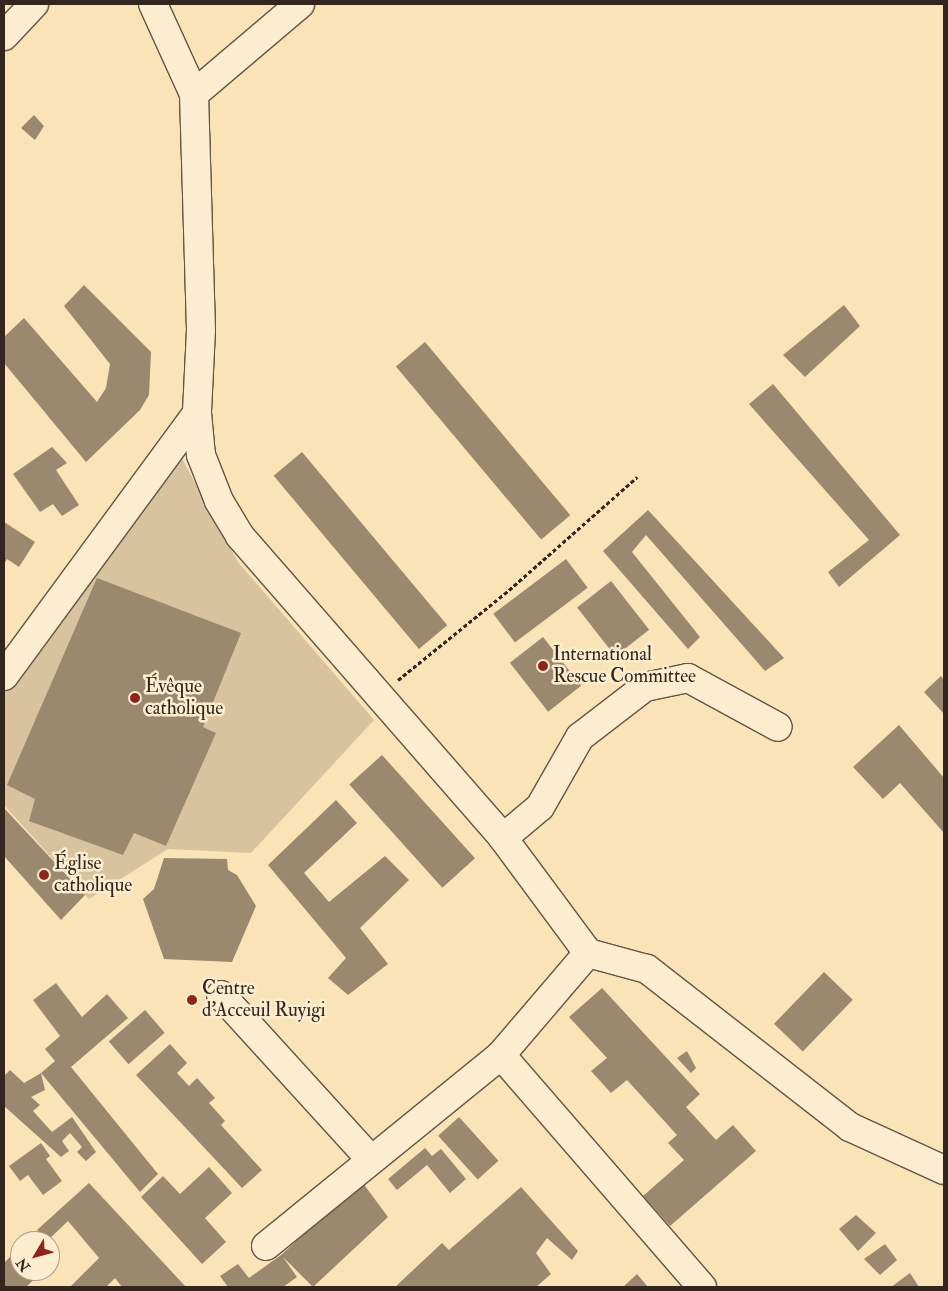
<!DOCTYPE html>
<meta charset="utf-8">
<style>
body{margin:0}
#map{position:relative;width:948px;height:1291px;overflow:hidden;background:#fbe3b8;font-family:"IM FELL Double Pica",serif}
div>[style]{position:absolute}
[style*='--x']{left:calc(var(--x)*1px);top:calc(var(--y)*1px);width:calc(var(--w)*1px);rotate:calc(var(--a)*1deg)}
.green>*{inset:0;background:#d9c39e}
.building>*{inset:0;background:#9b886e;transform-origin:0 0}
.path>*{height:3px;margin-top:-1.5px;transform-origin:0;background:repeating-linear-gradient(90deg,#32261e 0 4px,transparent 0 6.5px)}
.roads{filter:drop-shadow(1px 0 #645544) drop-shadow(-1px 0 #645544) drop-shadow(0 1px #645544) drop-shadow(0 -1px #645544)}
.street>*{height:28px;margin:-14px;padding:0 14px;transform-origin:14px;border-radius:14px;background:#fcedd1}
.secondary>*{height:28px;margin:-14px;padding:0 14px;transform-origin:14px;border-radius:14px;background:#fcedd1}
.dots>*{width:14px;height:14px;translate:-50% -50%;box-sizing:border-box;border:2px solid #fcedd1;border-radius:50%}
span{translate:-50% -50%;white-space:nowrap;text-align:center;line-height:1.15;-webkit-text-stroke:5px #fcedd1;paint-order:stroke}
.poi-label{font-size:19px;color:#32261e}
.left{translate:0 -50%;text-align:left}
.frame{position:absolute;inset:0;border:5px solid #32261e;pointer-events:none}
.north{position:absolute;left:10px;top:1231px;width:50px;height:50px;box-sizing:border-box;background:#fcedd1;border:1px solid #ab9d89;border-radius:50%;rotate:233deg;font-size:14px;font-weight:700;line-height:20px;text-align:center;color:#32261e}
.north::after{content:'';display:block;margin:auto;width:18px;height:22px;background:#8f2418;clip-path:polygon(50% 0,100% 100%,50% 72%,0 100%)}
</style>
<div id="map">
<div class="green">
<div style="clip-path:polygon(179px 453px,238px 562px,374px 720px,251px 853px,168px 849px,89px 899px,4px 805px,4px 650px)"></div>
</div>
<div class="building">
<div style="clip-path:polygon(34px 115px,44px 126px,35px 140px,21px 128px)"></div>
<div style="clip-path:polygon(84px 285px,151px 352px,149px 395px,140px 410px,86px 462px,4px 363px,4px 337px,24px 318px,97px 402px,106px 388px,110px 364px,64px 306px)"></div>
<div style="clip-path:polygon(844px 305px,860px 326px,805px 377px,783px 355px)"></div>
<div style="left:425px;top:342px;width:226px;height:38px;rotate:50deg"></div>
<div style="clip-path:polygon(773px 384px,900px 535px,839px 587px,828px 572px,869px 540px,749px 404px)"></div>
<div style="clip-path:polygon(52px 447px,67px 463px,56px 470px,79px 505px,62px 516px,53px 504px,40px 512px,13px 474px)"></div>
<div style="left:302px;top:452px;width:226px;height:37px;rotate:50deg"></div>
<div style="clip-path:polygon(648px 510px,784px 658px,765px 671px,646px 535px,632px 552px,700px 637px,688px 649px,603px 551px)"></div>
<div style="clip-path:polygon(4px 522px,35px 542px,19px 567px,7px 559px,4px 564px)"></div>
<div style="left:566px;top:559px;width:36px;height:91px;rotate:53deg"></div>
<div style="clip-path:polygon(97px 578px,241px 633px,203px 727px,216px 733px,166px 846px,134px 833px,123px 855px,29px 821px,35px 799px,7px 785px)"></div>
<div style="left:611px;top:581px;width:62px;height:43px;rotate:52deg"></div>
<div style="left:543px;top:637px;width:62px;height:42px;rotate:52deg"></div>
<div style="clip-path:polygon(941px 676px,944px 680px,944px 714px,924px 692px)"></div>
<div style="clip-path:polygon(899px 725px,944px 778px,944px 833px,900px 783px,883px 799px,853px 767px)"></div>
<div style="left:382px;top:755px;width:139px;height:44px;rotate:48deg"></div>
<div style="clip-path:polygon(336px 800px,357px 823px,304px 873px,329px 902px,385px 856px,409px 880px,360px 928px,388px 964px,348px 995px,328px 978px,346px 958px,268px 865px)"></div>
<div style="clip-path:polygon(4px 808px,85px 895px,61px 920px,4px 856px)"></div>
<div style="clip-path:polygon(164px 858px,227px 859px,228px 870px,237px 875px,256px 906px,232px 962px,164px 959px,143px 899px,154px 889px)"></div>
<div style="left:824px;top:972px;width:40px;height:72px;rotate:44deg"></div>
<div style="clip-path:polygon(56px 983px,82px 1017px,107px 994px,128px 1018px,71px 1067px,158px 1174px,140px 1192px,41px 1073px,55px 1061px,45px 1049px,60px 1036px,33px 1000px)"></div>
<div style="clip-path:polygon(602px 988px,700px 1094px,686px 1107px,716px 1140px,733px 1125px,756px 1151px,670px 1226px,643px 1196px,684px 1160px,668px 1143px,677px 1135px,627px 1080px,611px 1093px,591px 1071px,607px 1058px,569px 1017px)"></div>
<div style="left:145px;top:1010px;width:30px;height:48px;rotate:49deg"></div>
<div style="clip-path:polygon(170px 1044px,187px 1063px,177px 1073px,189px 1086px,197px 1078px,215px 1098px,209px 1103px,225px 1121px,221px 1125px,262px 1170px,242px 1188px,136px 1075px)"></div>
<div style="clip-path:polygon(687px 1051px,696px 1068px,691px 1073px,677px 1058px)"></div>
<div style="clip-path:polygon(10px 1070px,24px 1083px,41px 1073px,45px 1090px,31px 1097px,40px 1105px,33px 1111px,52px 1132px,72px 1117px,96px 1152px,86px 1161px,77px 1152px,82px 1147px,70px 1133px,62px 1141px,69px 1151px,61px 1157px,4px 1106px,4px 1076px)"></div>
<div style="left:459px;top:1117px;width:59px;height:28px;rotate:48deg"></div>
<div style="clip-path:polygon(41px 1143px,50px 1156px,46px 1159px,62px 1181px,43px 1195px,28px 1175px,20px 1181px,9px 1166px)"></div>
<div style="clip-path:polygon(425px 1148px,432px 1156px,441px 1149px,466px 1179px,450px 1193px,427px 1165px,397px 1190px,388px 1179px)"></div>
<div style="clip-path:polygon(209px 1167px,232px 1193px,205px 1218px,226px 1242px,202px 1264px,141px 1197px,163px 1176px,180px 1194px)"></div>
<div style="clip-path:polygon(362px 1182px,388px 1217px,313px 1287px,283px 1257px,297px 1277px,283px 1287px,228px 1287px,220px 1276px,238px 1264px,249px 1278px,281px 1255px)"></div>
<div style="clip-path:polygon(89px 1183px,186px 1287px,122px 1287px,115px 1278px,106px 1287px,70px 1287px,99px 1258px,68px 1221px,47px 1241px,37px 1230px)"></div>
<div style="clip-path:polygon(521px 1187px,578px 1251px,572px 1260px,547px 1238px,536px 1253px,551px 1274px,536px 1287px,395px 1287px,442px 1243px,449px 1250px)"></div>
<div style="clip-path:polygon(856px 1215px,876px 1233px,858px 1251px,839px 1229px)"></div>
<div style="clip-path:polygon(885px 1244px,897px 1260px,880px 1275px,864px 1259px)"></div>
<div style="clip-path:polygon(20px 1247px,20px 1271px,43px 1271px,26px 1287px,4px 1287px,4px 1263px)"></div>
<div style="clip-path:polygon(910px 1273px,919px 1287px,891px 1287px)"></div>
<div style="clip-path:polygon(637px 1274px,648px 1287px,623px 1287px)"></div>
</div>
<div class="path">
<div style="--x:398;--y:680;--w:143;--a:-39"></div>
<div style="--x:509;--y:590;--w:171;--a:-41.4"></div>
</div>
<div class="roads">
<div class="street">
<div style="--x:153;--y:4;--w:99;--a:65.5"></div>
<div style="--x:194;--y:94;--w:236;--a:88.3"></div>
<div style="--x:201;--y:330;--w:83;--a:92.8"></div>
<div style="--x:197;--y:413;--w:42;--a:84.6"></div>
<div style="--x:201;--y:455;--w:49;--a:68.6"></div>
<div style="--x:219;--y:501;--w:41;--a:59"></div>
<div style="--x:240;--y:536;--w:400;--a:48.9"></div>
<div style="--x:503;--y:838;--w:143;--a:53.5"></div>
<div style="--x:588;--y:953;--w:61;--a:15.2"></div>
<div style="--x:647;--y:969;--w:257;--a:37.9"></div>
<div style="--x:850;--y:1127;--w:103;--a:24.6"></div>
<div style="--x:194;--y:94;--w:139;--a:-40.3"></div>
<div style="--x:4;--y:676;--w:326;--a:-53.7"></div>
<div style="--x:503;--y:838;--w:48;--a:-40"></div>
<div style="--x:540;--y:807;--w:81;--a:-60.3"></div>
<div style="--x:580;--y:737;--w:82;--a:-37.6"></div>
<div style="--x:645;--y:687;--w:44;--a:-11.8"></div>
<div style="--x:688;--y:678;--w:102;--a:28.6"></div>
<div style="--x:588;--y:953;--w:134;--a:130.5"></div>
<div style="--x:501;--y:1055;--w:307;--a:49.1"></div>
<div style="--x:221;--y:995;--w:223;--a:47.7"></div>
<div style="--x:266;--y:1246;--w:303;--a:-39.1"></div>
</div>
<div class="secondary">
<div style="--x:4;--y:36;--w:44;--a:-46.8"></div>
</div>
</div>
<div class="dots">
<div style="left:543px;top:666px;background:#8f2418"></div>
<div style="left:135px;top:698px;background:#8f2418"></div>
<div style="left:44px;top:875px;background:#8f2418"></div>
<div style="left:192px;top:1000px;background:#8f2418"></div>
</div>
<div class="poi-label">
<span class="left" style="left:553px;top:666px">International<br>Rescue Committee</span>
<span class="left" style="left:145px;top:698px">Évêque<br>catholique</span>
<span class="left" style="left:54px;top:875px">Église<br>catholique</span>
<span class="left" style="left:202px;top:1000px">Centre<br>d'Acceuil Ruyigi</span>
</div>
<div class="frame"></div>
<div class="north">N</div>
</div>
